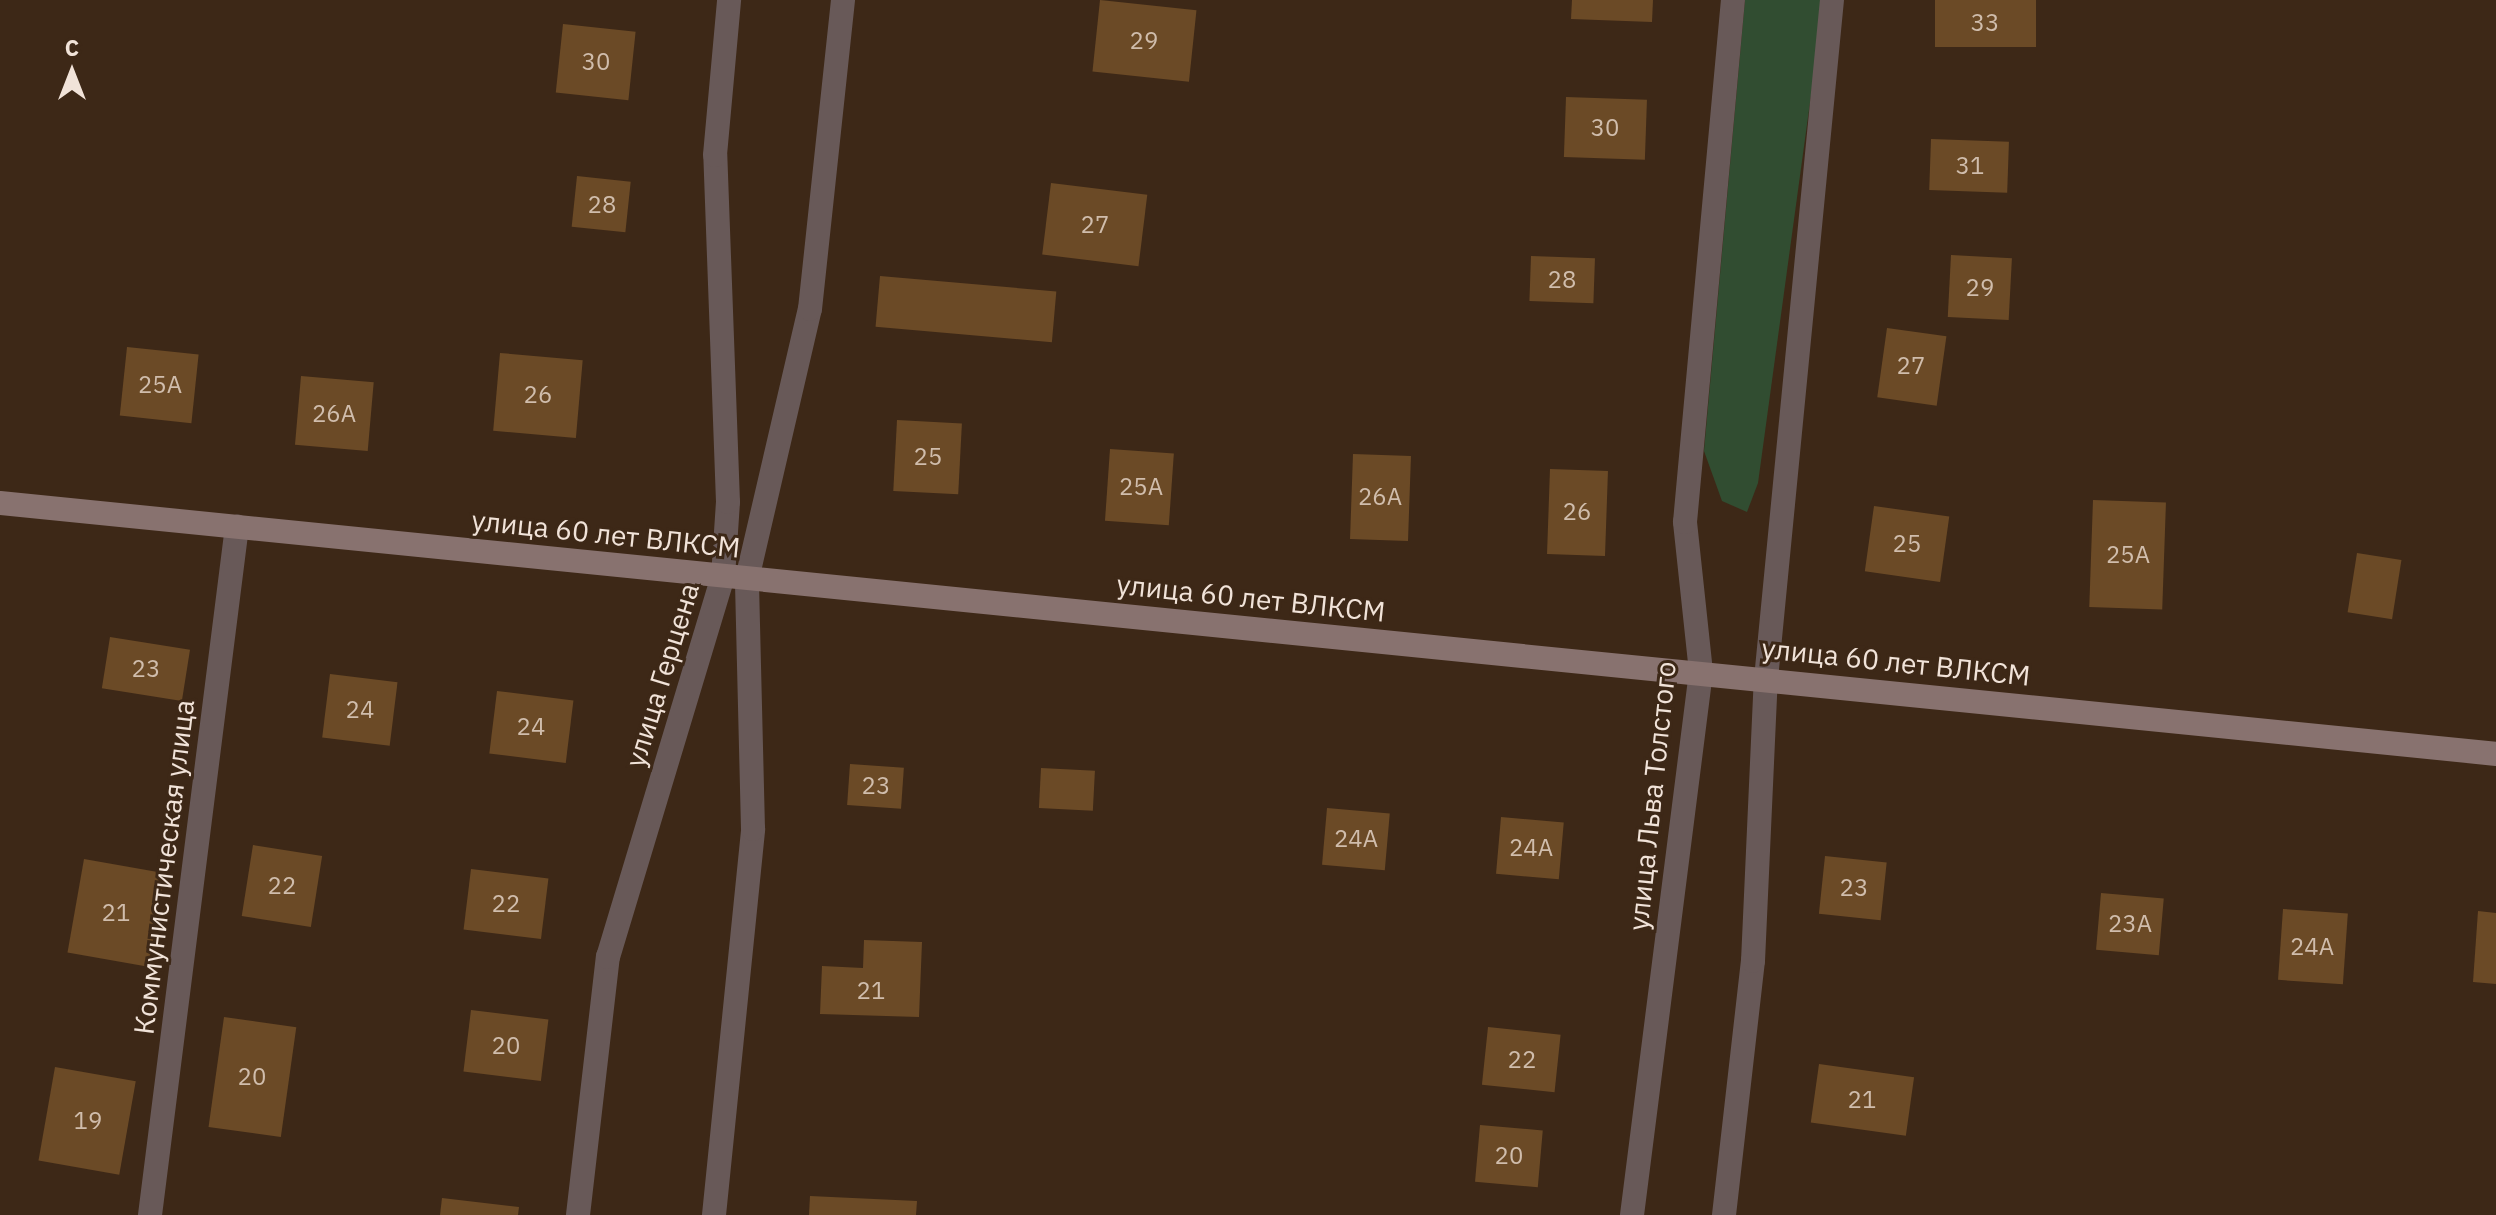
<!DOCTYPE html>
<meta charset="utf-8">
<style>
body{margin:0}
#map{position:relative;width:2496px;height:1215px;overflow:hidden;background:#3d2817;font-family:"IBM Plex Sans",sans-serif}
div>[style]{position:absolute}
[style*='--x']{left:calc(var(--x)*1px);top:calc(var(--y)*1px);width:calc(var(--w)*1px);rotate:calc(var(--a)*1deg)}
.green>*{inset:0;background:#314d31}
.building>*{inset:0;background:#6b4a26;transform-origin:0 0}
.street>*{height:24px;margin:-12px;padding:0 12px;transform-origin:12px;border-radius:12px;background:#685958}
.secondary>*{height:24px;margin:-12px;padding:0 12px;transform-origin:12px;border-radius:12px;background:#88726f}
span{translate:-50% -50%;white-space:nowrap;text-align:center;line-height:1.15;-webkit-text-stroke:6px #3d2817;paint-order:stroke}
.number-label{font-size:24px;color:#d0bdac}
.number-label span{-webkit-text-stroke-width:0}
.street-label{font-size:28px;color:#f1e3d9}
.north{position:absolute;left:32px;top:32px;width:80px;height:80px;-webkit-text-stroke:6px #3d2817;paint-order:stroke;rotate:0deg;font-size:22px;font-weight:700;line-height:32px;text-align:center;color:#f1e3d9}
.north::after{content:'';display:block;margin:auto;width:28px;height:36px;background:#f1e3d9;clip-path:polygon(50% 0,100% 100%,50% 72%,0 100%)}
</style>
<div id="map">
<div class="green">
<div style="clip-path:polygon(1745px 0,1824px 0,1758px 483px,1747px 512px,1722px 501px,1704px 451px)"></div>
</div>
<div class="building">
<div style="left:1100px;top:0;width:97px;height:72px;rotate:6deg"></div>
<div style="clip-path:polygon(1572px 0,1653px 0,1652px 22px,1571px 19px)"></div>
<div style="left:1935px;top:0;width:101px;height:47px"></div>
<div style="left:563px;top:24px;width:73px;height:69px;rotate:6deg"></div>
<div style="left:1566px;top:97px;width:81px;height:60px;rotate:2deg"></div>
<div style="left:1931px;top:139px;width:78px;height:51px;rotate:2deg"></div>
<div style="left:577px;top:176px;width:54px;height:51px;rotate:6deg"></div>
<div style="left:1051px;top:183px;width:97px;height:72px;rotate:7deg"></div>
<div style="left:1951px;top:255px;width:61px;height:62px;rotate:3deg"></div>
<div style="left:1531px;top:256px;width:64px;height:45px;rotate:2deg"></div>
<div style="left:880px;top:276px;width:177px;height:51px;rotate:5deg"></div>
<div style="left:1887px;top:328px;width:60px;height:70px;rotate:8deg"></div>
<div style="left:127px;top:347px;width:72px;height:69px;rotate:6deg"></div>
<div style="left:500px;top:353px;width:83px;height:78px;rotate:5deg"></div>
<div style="left:301px;top:376px;width:73px;height:69px;rotate:5deg"></div>
<div style="left:897px;top:420px;width:65px;height:71px;rotate:3deg"></div>
<div style="left:1110px;top:449px;width:64px;height:72px;rotate:4deg"></div>
<div style="left:1353px;top:454px;width:58px;height:85px;rotate:2deg"></div>
<div style="left:1550px;top:469px;width:58px;height:85px;rotate:2deg"></div>
<div style="left:2093px;top:500px;width:73px;height:107px;rotate:2deg"></div>
<div style="left:1874px;top:506px;width:76px;height:66px;rotate:8deg"></div>
<div style="left:2357px;top:553px;width:45px;height:60px;rotate:9deg"></div>
<div style="left:110px;top:637px;width:81px;height:52px;rotate:9deg"></div>
<div style="left:330px;top:674px;width:68px;height:64px;rotate:7deg"></div>
<div style="left:497px;top:691px;width:77px;height:63px;rotate:7deg"></div>
<div style="left:850px;top:764px;width:54px;height:41px;rotate:4deg"></div>
<div style="left:1041px;top:768px;width:54px;height:40px;rotate:3deg"></div>
<div style="left:1327px;top:808px;width:63px;height:57px;rotate:5deg"></div>
<div style="left:1501px;top:817px;width:63px;height:57px;rotate:5deg"></div>
<div style="left:253px;top:845px;width:70px;height:72px;rotate:9deg"></div>
<div style="left:1825px;top:856px;width:62px;height:58px;rotate:6deg"></div>
<div style="left:84px;top:859px;width:82px;height:95px;rotate:10deg"></div>
<div style="left:471px;top:869px;width:78px;height:61px;rotate:7deg"></div>
<div style="left:2101px;top:893px;width:63px;height:57px;rotate:5deg"></div>
<div style="left:2283px;top:909px;width:65px;height:71px;rotate:4deg"></div>
<div style="clip-path:polygon(2478px 911px,2496px 913px,2496px 984px,2473px 982px)"></div>
<div style="clip-path:polygon(864px 940px,922px 942px,919px 1017px,820px 1014px,822px 966px,863px 968px)"></div>
<div style="left:471px;top:1010px;width:78px;height:62px;rotate:7deg"></div>
<div style="left:224px;top:1017px;width:73px;height:111px;rotate:8deg"></div>
<div style="left:1488px;top:1027px;width:73px;height:58px;rotate:6deg"></div>
<div style="left:1819px;top:1064px;width:96px;height:59px;rotate:8deg"></div>
<div style="left:55px;top:1067px;width:82px;height:95px;rotate:10deg"></div>
<div style="left:1480px;top:1125px;width:63px;height:57px;rotate:5deg"></div>
<div style="clip-path:polygon(810px 1196px,917px 1201px,916px 1215px,809px 1215px)"></div>
<div style="clip-path:polygon(442px 1198px,519px 1207px,518px 1215px,440px 1215px)"></div>
</div>
<div class="street">
<div style="--x:150;--y:1215;--w:694;--a:-82.8"></div>
<div style="--x:578;--y:1215;--w:260;--a:-83.4"></div>
<div style="--x:608;--y:957;--w:397;--a:-73.2"></div>
<div style="--x:723;--y:577;--w:75;--a:-86.2"></div>
<div style="--x:728;--y:502;--w:347;--a:-92.1"></div>
<div style="--x:715;--y:155;--w:156;--a:-84.8"></div>
<div style="--x:714;--y:1215;--w:388;--a:-84.2"></div>
<div style="--x:753;--y:829;--w:250;--a:-91.4"></div>
<div style="--x:747;--y:579;--w:277;--a:-76.9"></div>
<div style="--x:810;--y:309;--w:311;--a:-83.9"></div>
<div style="--x:1632;--y:1215;--w:547;--a:-82.76"></div>
<div style="--x:1701;--y:672;--w:151;--a:-96.1"></div>
<div style="--x:1685;--y:522;--w:524;--a:-84.75"></div>
<div style="--x:1724;--y:1215;--w:256;--a:-83.5"></div>
<div style="--x:1753;--y:961;--w:282;--a:-87.4"></div>
<div style="--x:1766;--y:679;--w:682;--a:-84.45"></div>
</div>
<div class="secondary">
<div style="--x:0;--y:503;--w:2509;--a:5.74"></div>
</div>
<div class="number-label">
<span style="left:1985px;top:23px">33</span>
<span style="left:1144px;top:41px">29</span>
<span style="left:596px;top:62px">30</span>
<span style="left:1605px;top:128px">30</span>
<span style="left:1970px;top:166px">31</span>
<span style="left:602px;top:205px">28</span>
<span style="left:1095px;top:225px">27</span>
<span style="left:1562px;top:280px">28</span>
<span style="left:1980px;top:288px">29</span>
<span style="left:1911px;top:366px">27</span>
<span style="left:160px;top:385px">25А</span>
<span style="left:538px;top:395px">26</span>
<span style="left:334px;top:414px">26А</span>
<span style="left:928px;top:457px">25</span>
<span style="left:1141px;top:487px">25А</span>
<span style="left:1380px;top:497px">26А</span>
<span style="left:1577px;top:512px">26</span>
<span style="left:1907px;top:544px">25</span>
<span style="left:2128px;top:555px">25А</span>
<span style="left:146px;top:669px">23</span>
<span style="left:360px;top:710px">24</span>
<span style="left:531px;top:727px">24</span>
<span style="left:876px;top:786px">23</span>
<span style="left:1356px;top:839px">24А</span>
<span style="left:1531px;top:848px">24А</span>
<span style="left:282px;top:886px">22</span>
<span style="left:1854px;top:888px">23</span>
<span style="left:506px;top:904px">22</span>
<span style="left:116px;top:913px">21</span>
<span style="left:2130px;top:924px">23А</span>
<span style="left:2312px;top:947px">24А</span>
<span style="left:871px;top:991px">21</span>
<span style="left:506px;top:1046px">20</span>
<span style="left:1522px;top:1060px">22</span>
<span style="left:252px;top:1077px">20</span>
<span style="left:1862px;top:1100px">21</span>
<span style="left:88px;top:1121px">19</span>
<span style="left:1509px;top:1156px">20</span>
</div>
<div class="street-label">
<span style="left:606px;top:534px;rotate:6deg">улица 60 лет ВЛКСМ</span>
<span style="left:1251px;top:598px;rotate:6deg">улица 60 лет ВЛКСМ</span>
<span style="left:1896px;top:662px;rotate:6deg">улица 60 лет ВЛКСМ</span>
<span style="left:662px;top:675px;rotate:-73deg">улица Герцена</span>
<span style="left:1652px;top:796px;rotate:-84deg">улица Льва Толстого</span>
<span style="left:164px;top:867px;rotate:-83deg">Коммунистическая улица</span>
</div>
<div class="north">С</div>
</div>
